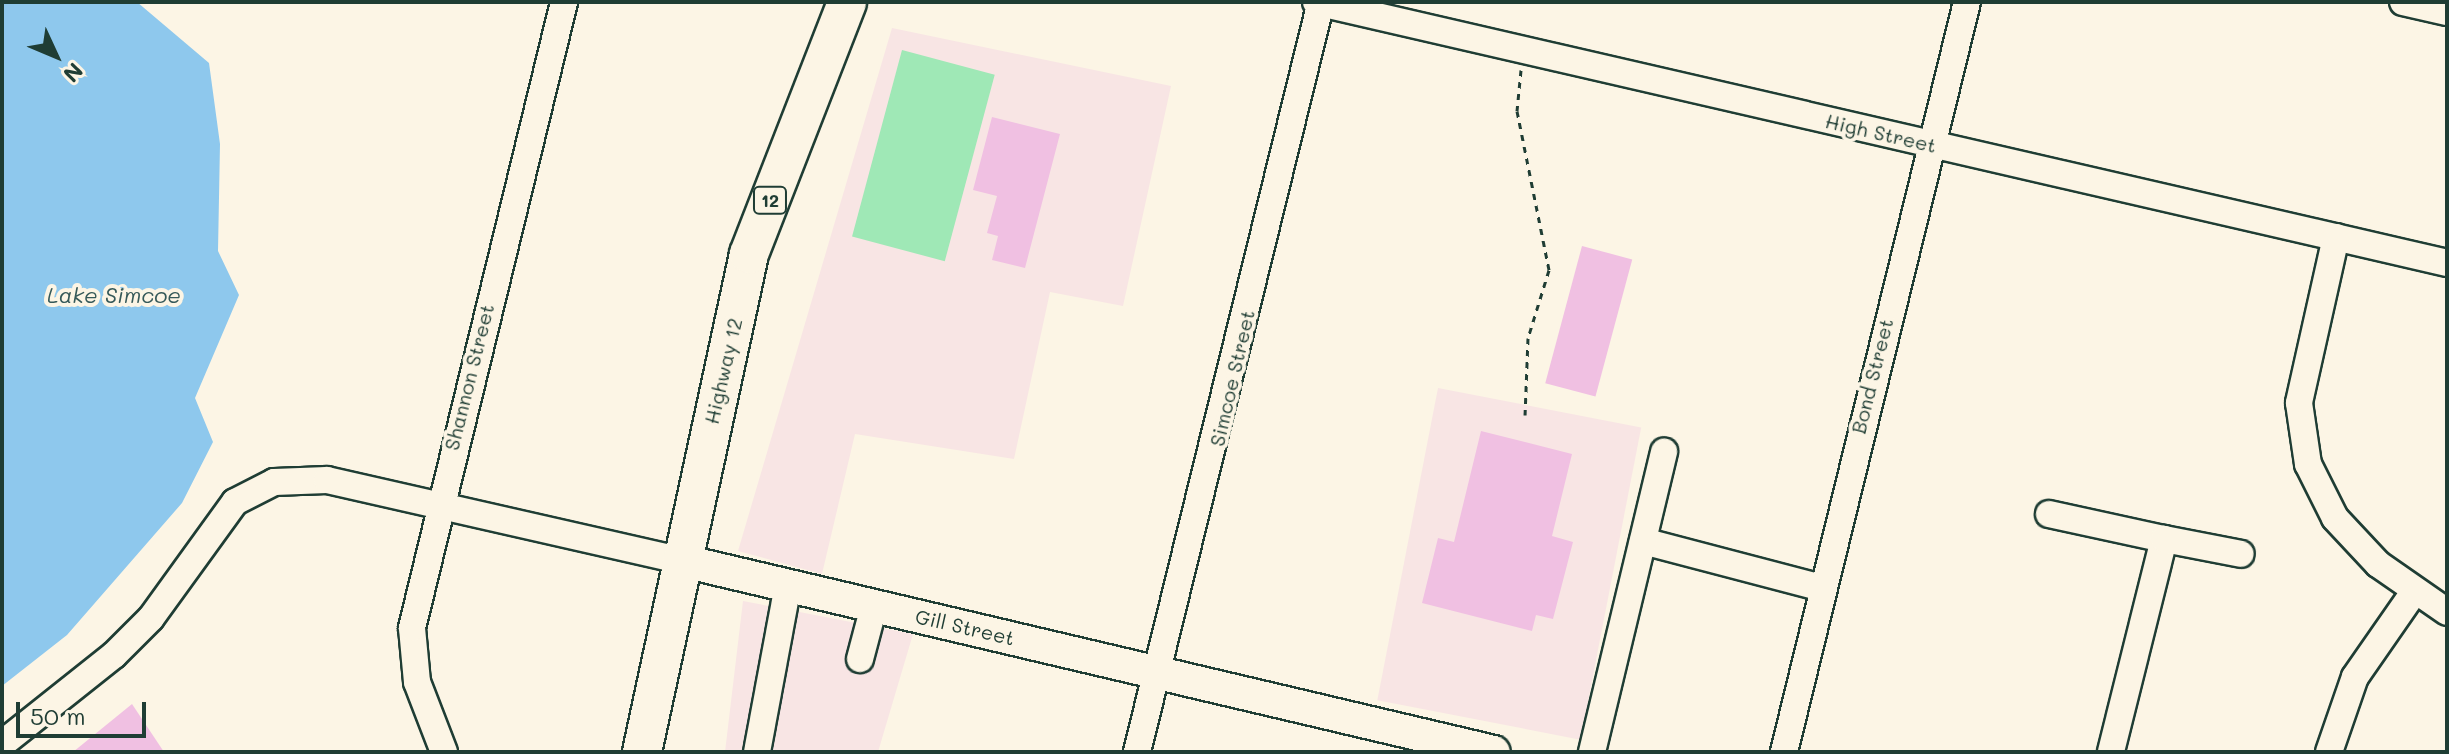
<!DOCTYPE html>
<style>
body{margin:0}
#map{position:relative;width:2449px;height:754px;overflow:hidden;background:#fcf5e5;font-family:Mali,sans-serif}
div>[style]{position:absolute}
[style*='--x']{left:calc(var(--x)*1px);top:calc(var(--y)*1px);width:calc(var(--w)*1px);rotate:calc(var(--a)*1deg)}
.built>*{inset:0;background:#f8e5e4;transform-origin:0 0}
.green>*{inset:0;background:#9fe8b6;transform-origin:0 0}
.water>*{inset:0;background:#8ec8ed}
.building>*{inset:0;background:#f0c0e2;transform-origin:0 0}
.path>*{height:3px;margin-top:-1.5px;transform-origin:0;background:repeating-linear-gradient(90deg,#1f3d34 0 6px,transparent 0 12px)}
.roads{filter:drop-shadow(2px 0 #1f3d34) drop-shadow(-2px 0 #1f3d34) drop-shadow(0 2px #1f3d34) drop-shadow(0 -2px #1f3d34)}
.minor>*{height:26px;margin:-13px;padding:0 13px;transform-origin:13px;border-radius:13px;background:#fcf5e5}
.major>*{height:32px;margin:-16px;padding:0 16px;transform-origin:16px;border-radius:16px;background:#fcf5e5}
.highway>*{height:38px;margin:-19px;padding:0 19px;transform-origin:19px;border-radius:19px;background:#fcf5e5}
span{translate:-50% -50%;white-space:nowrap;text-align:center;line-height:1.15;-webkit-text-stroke:8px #fcf5e5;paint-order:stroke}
.shield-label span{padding:2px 6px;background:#fcf5e5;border:2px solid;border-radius:6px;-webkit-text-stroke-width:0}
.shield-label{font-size:18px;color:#1f3d34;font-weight:700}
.street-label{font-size:20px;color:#1f3d34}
.water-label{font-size:22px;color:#355959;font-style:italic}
.frame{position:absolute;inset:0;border:4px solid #1f3d34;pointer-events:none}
.north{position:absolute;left:16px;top:16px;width:80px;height:80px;-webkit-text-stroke:6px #fcf5e5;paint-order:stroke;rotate:134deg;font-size:22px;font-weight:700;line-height:32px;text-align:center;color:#1f3d34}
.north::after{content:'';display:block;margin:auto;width:28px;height:36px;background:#1f3d34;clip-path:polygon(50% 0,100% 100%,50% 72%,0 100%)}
.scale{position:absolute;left:16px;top:702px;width:130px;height:36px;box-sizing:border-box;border:4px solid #1f3d34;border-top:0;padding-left:10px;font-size:24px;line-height:28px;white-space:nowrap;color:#1f3d34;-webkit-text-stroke:6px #fcf5e5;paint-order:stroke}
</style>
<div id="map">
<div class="built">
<div style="clip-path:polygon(892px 28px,1171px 86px,1123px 306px,1050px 292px,1014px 459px,855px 434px,822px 574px,738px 551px)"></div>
<div style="left:1438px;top:388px;width:207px;height:318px;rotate:11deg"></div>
<div style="clip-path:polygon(743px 601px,913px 634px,878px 752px,725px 752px)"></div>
</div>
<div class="green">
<div style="left:902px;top:50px;width:96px;height:193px;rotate:15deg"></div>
</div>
<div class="water">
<div style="clip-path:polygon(2px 2px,137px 2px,209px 63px,220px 144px,218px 251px,239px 295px,195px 398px,213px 442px,182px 503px,67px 635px,2px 686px)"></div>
</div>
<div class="building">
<div style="clip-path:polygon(992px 117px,1060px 134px,1025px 268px,992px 260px,998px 236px,987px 233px,997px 196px,973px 190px)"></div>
<div style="left:1582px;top:246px;width:52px;height:142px;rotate:15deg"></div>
<div style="clip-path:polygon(1481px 431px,1572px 454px,1552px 536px,1573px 542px,1553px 619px,1536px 615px,1532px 631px,1422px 603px,1438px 538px,1454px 542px)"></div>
<div style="clip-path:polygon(132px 704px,164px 752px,73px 752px)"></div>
</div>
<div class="path">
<div style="--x:1521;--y:70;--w:41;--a:95.6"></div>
<div style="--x:1517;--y:111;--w:162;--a:78.6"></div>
<div style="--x:1549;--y:270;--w:71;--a:107.2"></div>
<div style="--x:1528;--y:338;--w:77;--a:92.2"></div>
</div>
<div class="roads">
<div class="minor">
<div style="--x:1316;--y:2;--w:1161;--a:12.99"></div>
<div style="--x:2403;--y:2;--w:45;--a:12.8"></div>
<div style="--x:2336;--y:237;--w:170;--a:102.6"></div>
<div style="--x:2299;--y:403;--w:62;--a:81.6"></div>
<div style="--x:2308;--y:464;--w:60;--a:63.4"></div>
<div style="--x:2335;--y:518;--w:63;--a:46.9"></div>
<div style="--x:2378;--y:564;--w:84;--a:34.8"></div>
<div style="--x:2049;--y:514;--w:118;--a:12.3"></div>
<div style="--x:2164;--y:539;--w:219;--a:104"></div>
<div style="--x:2164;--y:539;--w:78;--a:11"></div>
<div style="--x:1643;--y:541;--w:185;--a:14.7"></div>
<div style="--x:860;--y:659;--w:55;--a:-75.2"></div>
<div style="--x:2;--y:744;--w:143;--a:-38.5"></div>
<div style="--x:114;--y:655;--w:52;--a:-45"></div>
<div style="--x:151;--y:618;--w:143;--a:-54.1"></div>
<div style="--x:235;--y:502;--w:44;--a:-27.1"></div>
<div style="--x:274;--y:482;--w:53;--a:-2.2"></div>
<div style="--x:327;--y:480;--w:361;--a:12.8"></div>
<div style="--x:444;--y:752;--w:75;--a:-111.1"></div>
<div style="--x:417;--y:682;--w:54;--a:-95.3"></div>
<div style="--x:412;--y:628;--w:644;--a:-76.35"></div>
<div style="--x:757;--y:752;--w:170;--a:-79.5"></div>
<div style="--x:1137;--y:752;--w:772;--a:-76.22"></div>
<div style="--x:1592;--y:752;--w:309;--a:-76.5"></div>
<div style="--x:1784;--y:752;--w:772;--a:-76.29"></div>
<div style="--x:2329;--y:752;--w:79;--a:-70.9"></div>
<div style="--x:2355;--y:677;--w:103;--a:-55.2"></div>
</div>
<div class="major">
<div style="--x:679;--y:560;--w:837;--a:13.26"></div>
</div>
<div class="highway">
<div style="--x:642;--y:752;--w:509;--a:-77.87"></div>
<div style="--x:749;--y:254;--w:270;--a:-68.7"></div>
</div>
</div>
<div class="shield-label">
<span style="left:770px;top:200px">12</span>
</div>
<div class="street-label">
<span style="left:1881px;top:133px;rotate:13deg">High Street</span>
<span style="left:723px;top:371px;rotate:-77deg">Highway 12</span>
<span style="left:1872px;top:376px;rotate:-76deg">Bond Street</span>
<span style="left:469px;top:377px;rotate:-76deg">Shannon Street</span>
<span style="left:1232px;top:378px;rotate:-77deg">Simcoe Street</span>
<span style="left:965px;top:627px;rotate:13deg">Gill Street</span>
</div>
<div class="water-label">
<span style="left:114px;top:295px">Lake Simcoe</span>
</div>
<div class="frame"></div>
<div class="north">N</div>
<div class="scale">50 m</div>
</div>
